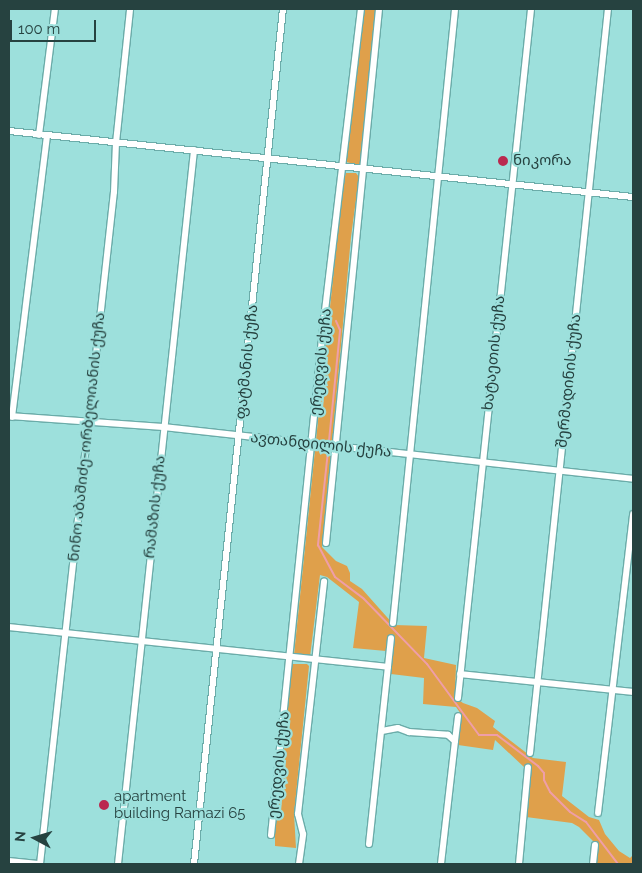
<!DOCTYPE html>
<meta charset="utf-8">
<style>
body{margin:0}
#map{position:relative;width:642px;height:873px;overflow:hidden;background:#9de0dc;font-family:Raleway,"Noto Sans Georgian",sans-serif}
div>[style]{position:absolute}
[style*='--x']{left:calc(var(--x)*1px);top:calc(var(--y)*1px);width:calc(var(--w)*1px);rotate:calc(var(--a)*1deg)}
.green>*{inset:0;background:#dfa04b}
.stream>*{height:2px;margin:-1px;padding:0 1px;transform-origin:1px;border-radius:1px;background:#ef9ea8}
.roads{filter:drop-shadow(1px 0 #6baca9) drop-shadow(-1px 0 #6baca9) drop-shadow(0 1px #6baca9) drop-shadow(0 -1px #6baca9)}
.minor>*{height:6px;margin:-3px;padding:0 3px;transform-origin:3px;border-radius:3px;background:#fff}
.dots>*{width:14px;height:14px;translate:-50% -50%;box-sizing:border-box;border:2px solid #9de0dc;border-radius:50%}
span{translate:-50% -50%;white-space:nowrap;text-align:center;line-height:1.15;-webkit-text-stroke:4.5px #9de0dc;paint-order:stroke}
.poi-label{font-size:15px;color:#264240}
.left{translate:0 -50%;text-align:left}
.street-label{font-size:15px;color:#264240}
.frame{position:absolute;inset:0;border:10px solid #264240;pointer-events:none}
.north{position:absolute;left:10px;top:813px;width:50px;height:50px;-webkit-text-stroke:4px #9de0dc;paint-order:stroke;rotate:276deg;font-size:14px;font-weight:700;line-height:20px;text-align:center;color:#264240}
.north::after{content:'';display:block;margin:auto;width:18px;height:22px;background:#264240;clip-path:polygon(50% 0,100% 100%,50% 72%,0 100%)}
.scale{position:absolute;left:10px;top:20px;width:86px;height:22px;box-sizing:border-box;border:2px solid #264240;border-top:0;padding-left:6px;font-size:15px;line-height:18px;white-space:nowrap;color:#264240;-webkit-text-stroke:4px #9de0dc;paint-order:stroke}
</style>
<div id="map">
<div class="green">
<div style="clip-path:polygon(364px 9px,376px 9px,362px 163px,359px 165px,346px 162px)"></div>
<div style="clip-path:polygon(346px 173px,356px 173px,359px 177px,351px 237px,332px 443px,316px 440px,343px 184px)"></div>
<div style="clip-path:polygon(315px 450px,331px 452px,322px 547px,336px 561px,347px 566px,350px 573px,350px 581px,362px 589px,394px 625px,427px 626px,424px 658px,456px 665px,455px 697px,463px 703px,477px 708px,495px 721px,493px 727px,533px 758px,566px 762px,562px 796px,589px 817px,599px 820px,605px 834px,619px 851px,630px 858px,633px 855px,633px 864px,596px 864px,598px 846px,579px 827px,572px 823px,526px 817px,531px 769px,524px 767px,495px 740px,493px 750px,458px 745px,461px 714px,456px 707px,423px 704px,424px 678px,391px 674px,393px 643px,387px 642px,386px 651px,353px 648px,359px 602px,327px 577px,320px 575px,310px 657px,294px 655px)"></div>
<div style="clip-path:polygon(292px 664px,307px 664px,309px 666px,294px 814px,296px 848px,275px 846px,275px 832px)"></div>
</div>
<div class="stream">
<div style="--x:329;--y:441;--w:112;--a:-84.3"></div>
<div style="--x:340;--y:330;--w:10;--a:-114"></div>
<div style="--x:328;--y:451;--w:95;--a:96.1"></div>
<div style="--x:318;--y:545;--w:36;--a:62"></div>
<div style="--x:335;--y:577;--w:36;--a:37"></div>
<div style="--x:364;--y:599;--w:91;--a:45.9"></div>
<div style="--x:427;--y:664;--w:88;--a:53.8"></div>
<div style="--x:479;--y:735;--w:18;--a:0"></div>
<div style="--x:497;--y:735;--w:51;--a:37.1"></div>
<div style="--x:538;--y:766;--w:9;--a:49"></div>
<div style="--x:544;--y:773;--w:7;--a:90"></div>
<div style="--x:544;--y:780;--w:13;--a:63"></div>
<div style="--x:550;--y:792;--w:28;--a:45"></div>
<div style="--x:570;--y:812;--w:19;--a:32"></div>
<div style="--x:586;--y:822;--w:53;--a:52.7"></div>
</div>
<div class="roads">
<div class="minor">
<div style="--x:9;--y:131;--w:627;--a:6.04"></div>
<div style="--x:39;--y:135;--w:127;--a:-82.8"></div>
<div style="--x:9;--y:416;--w:155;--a:4.1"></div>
<div style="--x:164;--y:427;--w:472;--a:6.3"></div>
<div style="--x:12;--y:417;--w:283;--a:-82.9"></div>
<div style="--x:326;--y:543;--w:537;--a:-84.33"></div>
<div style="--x:393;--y:623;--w:617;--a:-84.23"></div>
<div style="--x:9;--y:627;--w:381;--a:6"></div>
<div style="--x:460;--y:674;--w:174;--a:5.9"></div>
<div style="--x:458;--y:698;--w:693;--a:-83.95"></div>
<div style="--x:382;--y:731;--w:16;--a:-11"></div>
<div style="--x:398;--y:728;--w:12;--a:20"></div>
<div style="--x:409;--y:732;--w:39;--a:4"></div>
<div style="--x:448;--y:735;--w:9;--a:41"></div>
<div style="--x:455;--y:741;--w:124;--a:96.5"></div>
<div style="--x:455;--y:741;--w:25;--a:-83"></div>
<div style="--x:530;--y:753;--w:748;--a:-84.02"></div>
<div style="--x:598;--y:813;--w:301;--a:-83.3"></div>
<div style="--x:271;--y:835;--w:519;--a:-84.14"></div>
<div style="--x:324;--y:319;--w:312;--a:-83.2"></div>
<div style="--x:369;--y:844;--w:207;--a:-83.9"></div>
<div style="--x:9;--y:861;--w:29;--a:6"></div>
<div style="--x:40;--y:864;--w:676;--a:-83.72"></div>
<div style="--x:114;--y:192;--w:49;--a:-87.7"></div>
<div style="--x:116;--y:143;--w:135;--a:-84"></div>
<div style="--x:118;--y:864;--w:718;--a:-83.92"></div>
<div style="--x:194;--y:864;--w:860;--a:-84.06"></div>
<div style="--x:299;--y:864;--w:30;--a:-82"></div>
<div style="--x:303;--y:834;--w:21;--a:-104"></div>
<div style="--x:298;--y:814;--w:234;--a:-83.6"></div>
<div style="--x:519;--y:864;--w:97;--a:-84.7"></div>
<div style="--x:593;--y:864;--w:19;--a:-84"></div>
</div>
</div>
<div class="dots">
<div style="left:503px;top:161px;background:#ba294f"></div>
<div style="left:104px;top:805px;background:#ba294f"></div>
</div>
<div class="poi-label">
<span class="left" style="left:513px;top:161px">ნიკორა</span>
<span class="left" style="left:114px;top:805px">apartment<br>building Ramazi 65</span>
</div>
<div class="street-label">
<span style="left:494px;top:353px;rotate:-84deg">ხატაეთის ქუჩა</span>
<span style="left:247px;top:362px;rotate:-84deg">ფატმანის ქუჩა</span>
<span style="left:321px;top:362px;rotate:-84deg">ერედვის ქუჩა</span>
<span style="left:569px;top:381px;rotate:-84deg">შერმადინის ქუჩა</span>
<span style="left:87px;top:437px;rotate:-84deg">ნინო აბაშიძე-ორბელიანის ქუჩა</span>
<span style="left:321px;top:445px;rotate:6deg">ავთანდილის ქუჩა</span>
<span style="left:155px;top:507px;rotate:-84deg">რამაზის ქუჩა</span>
<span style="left:279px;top:765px;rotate:-84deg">ერედვის ქუჩა</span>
</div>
<div class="frame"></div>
<div class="north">N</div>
<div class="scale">100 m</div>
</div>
